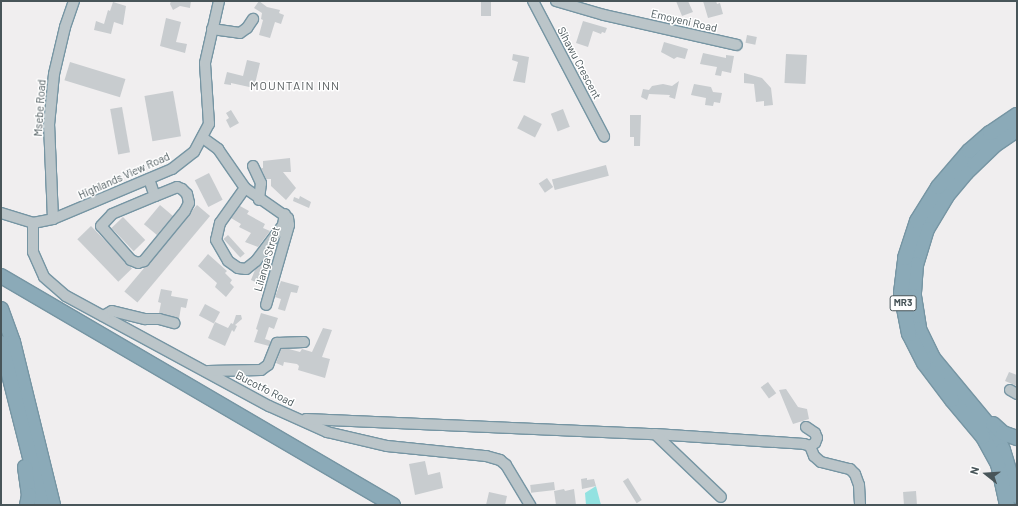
<!DOCTYPE html>
<style>
body{margin:0}
#map{position:relative;width:1018px;height:506px;overflow:hidden;background:#f0eeef;font-family:Barlow,sans-serif}
div>[style]{position:absolute}
[style*='--x']{left:calc(var(--x)*1px);top:calc(var(--y)*1px);width:calc(var(--w)*1px);rotate:calc(var(--a)*1deg)}
.water>*{inset:0;background:#93e2e1}
.building>*{inset:0;background:#c8cccf;transform-origin:0 0}
.roads{filter:drop-shadow(1px 0 #7695a3) drop-shadow(-1px 0 #7695a3) drop-shadow(0 1px #7695a3) drop-shadow(0 -1px #7695a3)}
.minor>*{height:10px;margin:-5px;padding:0 5px;transform-origin:5px;border-radius:5px;background:#bbc5c9}
.highway>*{height:14px;margin:-7px;padding:0 7px;transform-origin:7px;border-radius:7px;background:#8baab8}
span{translate:-50% -50%;white-space:nowrap;text-align:center;line-height:1.15;-webkit-text-stroke:3px #fff;paint-order:stroke}
.shield-label span{padding:1px 3px;background:#fff;border:1px solid;border-radius:3px;-webkit-text-stroke-width:0}
.shield-label{font-size:10px;color:#485559;font-weight:700}
.street-label{font-size:11px;color:#485559}
.neighbourhood-label{font-size:12px;color:#5b6062;letter-spacing:1px}
.frame{position:absolute;inset:0;border:2px solid #485559;pointer-events:none}
.north{position:absolute;left:966px;top:454px;width:40px;height:40px;-webkit-text-stroke:3px #fff;paint-order:stroke;rotate:287deg;font-size:11px;font-weight:700;line-height:16px;text-align:center;color:#485559}
.north::after{content:'';display:block;margin:auto;width:14px;height:18px;background:#485559;clip-path:polygon(50% 0,100% 100%,50% 72%,0 100%)}
</style>
<div id="map">
<div class="water">
<div style="clip-path:polygon(596px 486px,601px 505px,586px 505px,585px 493px)"></div>
</div>
<div class="building">
<div style="clip-path:polygon(171px 1px,191px 1px,190px 8px,180px 6px,173px 10px,170px 4px)"></div>
<div style="clip-path:polygon(259px 1px,267px 7px,280px 10px,279px 13px,284px 15px,281px 24px,275px 22px,270px 38px,259px 35px,263px 20px,261px 19px,262px 13px,254px 8px)"></div>
<div style="left:481px;top:1px;width:10px;height:15px"></div>
<div style="clip-path:polygon(676px 1px,688px 1px,693px 12px,682px 16px)"></div>
<div style="clip-path:polygon(703px 1px,716px 1px,717px 4px,720px 3px,723px 14px,708px 18px)"></div>
<div style="clip-path:polygon(113px 2px,126px 6px,123px 25px,114px 22px,111px 34px,94px 30px,96px 21px,104px 24px,108px 10px,110px 11px)"></div>
<div style="clip-path:polygon(166px 18px,181px 22px,176px 42px,187px 44px,185px 53px,160px 46px)"></div>
<div style="clip-path:polygon(583px 21px,607px 28px,605px 33px,602px 32px,601px 34px,593px 31px,588px 47px,576px 43px)"></div>
<div style="left:747px;top:35px;width:10px;height:8px;rotate:11deg"></div>
<div style="clip-path:polygon(664px 42px,688px 49px,685px 59px,677px 57px,674px 59px,661px 52px)"></div>
<div style="clip-path:polygon(703px 53px,726px 58px,726px 55px,734px 56px,731px 73px,722px 71px,721px 76px,715px 75px,717px 67px,700px 64px)"></div>
<div style="clip-path:polygon(513px 54px,529px 57px,525px 83px,513px 81px,518px 62px,512px 60px)"></div>
<div style="left:786px;top:54px;width:21px;height:29px;rotate:3deg"></div>
<div style="clip-path:polygon(247px 60px,260px 63px,254px 88px,231px 83px,231px 85px,224px 84px,227px 72px,243px 76px)"></div>
<div style="left:70px;top:62px;width:58px;height:19px;rotate:17deg"></div>
<div style="clip-path:polygon(744px 73px,762px 78px,771px 88px,773px 105px,764px 106px,764px 101px,756px 102px,754px 84px,744px 83px)"></div>
<div style="clip-path:polygon(679px 81px,675px 99px,669px 97px,670px 95px,649px 94px,647px 100px,641px 97px,643px 89px,649px 90px,652px 86px,663px 84px,672px 86px)"></div>
<div style="clip-path:polygon(694px 84px,711px 87px,713px 92px,722px 93px,720px 103px,714px 102px,713px 106px,705px 105px,706px 98px,691px 95px)"></div>
<div style="left:173px;top:91px;width:46px;height:29px;rotate:80deg"></div>
<div style="left:122px;top:107px;width:46px;height:12px;rotate:80deg"></div>
<div style="left:563px;top:109px;width:19px;height:13px;rotate:69deg"></div>
<div style="clip-path:polygon(231px 110px,239px 123px,230px 128px,226px 120px,229px 118px,226px 113px)"></div>
<div style="left:524px;top:115px;width:20px;height:15px;rotate:27deg"></div>
<div style="clip-path:polygon(630px 115px,641px 115px,640px 146px,634px 146px,634px 137px,630px 137px)"></div>
<div style="clip-path:polygon(290px 158px,291px 172px,283px 172px,296px 188px,286px 200px,271px 186px,271px 179px,266px 179px,261px 168px,263px 168px,263px 161px)"></div>
<div style="left:606px;top:165px;width:11px;height:56px;rotate:75deg"></div>
<div style="left:209px;top:173px;width:30px;height:16px;rotate:63deg"></div>
<div style="left:547px;top:178px;width:11px;height:10px;rotate:56deg"></div>
<div style="clip-path:polygon(300px 196px,311px 202px,309px 208px,293px 201px,294px 197px,299px 199px)"></div>
<div style="left:160px;top:205px;width:17px;height:25px;rotate:40deg"></div>
<div style="left:197px;top:205px;width:17px;height:113px;rotate:40deg"></div>
<div style="clip-path:polygon(240px 206px,249px 211px,247px 214px,265px 224px,263px 228px,270px 231px,258px 247px,245px 242px,251px 233px,239px 227px,241px 224px,231px 218px)"></div>
<div style="left:123px;top:217px;width:32px;height:16px;rotate:46deg"></div>
<div style="left:91px;top:226px;width:59px;height:19px;rotate:46deg"></div>
<div style="left:228px;top:235px;width:25px;height:6px;rotate:48deg"></div>
<div style="clip-path:polygon(208px 254px,227px 271px,225px 273px,232px 280px,230px 283px,234px 287px,226px 297px,215px 287px,217px 283px,198px 266px)"></div>
<div style="clip-path:polygon(265px 259px,268px 260px,258px 283px,251px 280px,255px 270px)"></div>
<div style="clip-path:polygon(281px 281px,299px 286px,297px 293px,291px 292px,285px 311px,278px 309px,281px 299px,275px 297px)"></div>
<div style="clip-path:polygon(161px 289px,172px 291px,171px 296px,188px 299px,186px 308px,181px 307px,179px 319px,159px 313px,161px 303px,158px 302px)"></div>
<div style="left:205px;top:304px;width:17px;height:13px;rotate:28deg"></div>
<div style="clip-path:polygon(261px 313px,278px 318px,274px 329px,269px 327px,265px 339px,271px 341px,269px 346px,254px 342px,258px 330px,256px 329px)"></div>
<div style="clip-path:polygon(236px 315px,241px 315px,242px 319px,235px 325px,237px 326px,234px 332px,232px 330px,225px 346px,208px 338px,215px 322px,228px 328px,231px 323px,233px 324px)"></div>
<div style="clip-path:polygon(323px 328px,332px 330px,322px 357px,330px 359px,325px 378px,298px 370px,299px 366px,297px 364px,284px 362px,283px 366px,276px 363px,281px 349px,289px 349px,300px 352px,302px 349px,312px 352px)"></div>
<div style="clip-path:polygon(1009px 372px,1017px 375px,1017px 386px,1005px 381px)"></div>
<div style="left:768px;top:382px;width:14px;height:9px;rotate:54deg"></div>
<div style="clip-path:polygon(786px 389px,798px 407px,807px 409px,809px 419px,793px 424px,779px 390px)"></div>
<div style="clip-path:polygon(425px 461px,428px 475px,440px 472px,443px 488px,415px 495px,409px 464px)"></div>
<div style="clip-path:polygon(587px 478px,587px 480px,594px 479px,596px 486px,582px 489px,581px 479px)"></div>
<div style="left:628px;top:478px;width:26px;height:6px;rotate:58deg"></div>
<div style="left:554px;top:482px;width:8px;height:24px;rotate:83deg"></div>
<div style="clip-path:polygon(564px 489px,565px 491px,574px 489px,576px 505px,556px 505px,554px 491px)"></div>
<div style="left:916px;top:491px;width:14px;height:13px;rotate:86deg"></div>
<div style="clip-path:polygon(489px 492px,507px 496px,505px 505px,486px 505px)"></div>
</div>
<div class="roads">
<div class="minor">
<div style="--x:533;--y:1;--w:153;--a:62.3"></div>
<div style="--x:556;--y:1;--w:50;--a:16.3"></div>
<div style="--x:604;--y:15;--w:136;--a:12.7"></div>
<div style="--x:212;--y:29;--w:28;--a:8"></div>
<div style="--x:240;--y:33;--w:9;--a:-36"></div>
<div style="--x:247;--y:28;--w:11;--a:-56"></div>
<div style="--x:203;--y:138;--w:19;--a:36"></div>
<div style="--x:218;--y:149;--w:47;--a:55.3"></div>
<div style="--x:245;--y:188;--w:52;--a:34.9"></div>
<div style="--x:288;--y:218;--w:7;--a:82"></div>
<div style="--x:289;--y:225;--w:83;--a:106"></div>
<div style="--x:253;--y:166;--w:19;--a:65"></div>
<div style="--x:261;--y:183;--w:17;--a:97"></div>
<div style="--x:149;--y:179;--w:18;--a:71"></div>
<div style="--x:155;--y:196;--w:24;--a:-22"></div>
<div style="--x:177;--y:187;--w:5;--a:22"></div>
<div style="--x:182;--y:189;--w:7;--a:45"></div>
<div style="--x:187;--y:194;--w:9;--a:77"></div>
<div style="--x:189;--y:203;--w:9;--a:117"></div>
<div style="--x:185;--y:211;--w:65;--a:129.4"></div>
<div style="--x:144;--y:261;--w:6;--a:162"></div>
<div style="--x:138;--y:263;--w:8;--a:-157"></div>
<div style="--x:131;--y:260;--w:45;--a:-131.4"></div>
<div style="--x:101;--y:226;--w:16;--a:-47"></div>
<div style="--x:112;--y:214;--w:47;--a:-22.7"></div>
<div style="--x:245;--y:188;--w:43;--a:125.5"></div>
<div style="--x:220;--y:223;--w:17;--a:103"></div>
<div style="--x:216;--y:240;--w:24;--a:60"></div>
<div style="--x:228;--y:261;--w:12;--a:35"></div>
<div style="--x:238;--y:268;--w:8;--a:7"></div>
<div style="--x:246;--y:269;--w:13;--a:-39"></div>
<div style="--x:256;--y:261;--w:45;--a:-53.1"></div>
<div style="--x:283;--y:225;--w:11;--a:-80"></div>
<div style="--x:1;--y:213;--w:34;--a:17"></div>
<div style="--x:33;--y:223;--w:20;--a:-11"></div>
<div style="--x:53;--y:219;--w:129;--a:-22.8"></div>
<div style="--x:172;--y:169;--w:28;--a:-38"></div>
<div style="--x:194;--y:152;--w:32;--a:-62"></div>
<div style="--x:209;--y:124;--w:61;--a:-93.8"></div>
<div style="--x:205;--y:63;--w:64;--a:-77.3"></div>
<div style="--x:53;--y:219;--w:94;--a:-92.4"></div>
<div style="--x:49;--y:125;--w:51;--a:-84.4"></div>
<div style="--x:54;--y:74;--w:48;--a:-76.8"></div>
<div style="--x:65;--y:27;--w:28;--a:-71"></div>
<div style="--x:33;--y:223;--w:29;--a:90"></div>
<div style="--x:33;--y:252;--w:27;--a:66"></div>
<div style="--x:44;--y:277;--w:29;--a:41"></div>
<div style="--x:66;--y:296;--w:231;--a:28.5"></div>
<div style="--x:269;--y:406;--w:64;--a:24.1"></div>
<div style="--x:327;--y:432;--w:62;--a:13.1"></div>
<div style="--x:387;--y:446;--w:100;--a:5.8"></div>
<div style="--x:486;--y:456;--w:15;--a:16"></div>
<div style="--x:500;--y:460;--w:8;--a:40"></div>
<div style="--x:506;--y:465;--w:47;--a:59"></div>
<div style="--x:103;--y:316;--w:10;--a:-29"></div>
<div style="--x:112;--y:311;--w:34;--a:14"></div>
<div style="--x:145;--y:319;--w:14;--a:0"></div>
<div style="--x:159;--y:319;--w:16;--a:15"></div>
<div style="--x:208;--y:371;--w:53;--a:-1.1"></div>
<div style="--x:261;--y:370;--w:9;--a:-36"></div>
<div style="--x:268;--y:365;--w:24;--a:-68"></div>
<div style="--x:277;--y:343;--w:27;--a:-2"></div>
<div style="--x:1010;--y:390;--w:8;--a:30"></div>
<div style="--x:306;--y:419;--w:349;--a:2.5"></div>
<div style="--x:655;--y:434;--w:149;--a:3.8"></div>
<div style="--x:804;--y:444;--w:6;--a:18"></div>
<div style="--x:810;--y:446;--w:11;--a:68"></div>
<div style="--x:814;--y:456;--w:9;--a:41"></div>
<div style="--x:821;--y:462;--w:30;--a:14"></div>
<div style="--x:850;--y:469;--w:7;--a:45"></div>
<div style="--x:855;--y:474;--w:12;--a:70"></div>
<div style="--x:859;--y:485;--w:20;--a:87"></div>
<div style="--x:806;--y:427;--w:11;--a:34"></div>
<div style="--x:815;--y:433;--w:5;--a:68"></div>
<div style="--x:817;--y:438;--w:5;--a:112"></div>
<div style="--x:815;--y:443;--w:6;--a:149"></div>
<div style="--x:655;--y:434;--w:91;--a:43.7"></div>
</div>
<div class="highway">
<div style="--x:1017;--y:130;--w:27;--a:146"></div>
<div style="--x:995;--y:145;--w:40;--a:136"></div>
<div style="--x:966;--y:173;--w:30;--a:130"></div>
<div style="--x:947;--y:196;--w:39;--a:121"></div>
<div style="--x:927;--y:229;--w:37;--a:107"></div>
<div style="--x:916;--y:264;--w:32;--a:94"></div>
<div style="--x:914;--y:296;--w:33;--a:81"></div>
<div style="--x:919;--y:329;--w:32;--a:64"></div>
<div style="--x:933;--y:358;--w:99;--a:50.3"></div>
<div style="--x:996;--y:434;--w:17;--a:66"></div>
<div style="--x:1003;--y:450;--w:48;--a:73.1"></div>
<div style="--x:1;--y:276;--w:454;--a:30.3"></div>
<div style="--x:1;--y:309;--w:35;--a:70"></div>
<div style="--x:13;--y:342;--w:168;--a:76.2"></div>
<div style="--x:1;--y:343;--w:167;--a:75.8"></div>
<div style="--x:993;--y:424;--w:13;--a:42"></div>
<div style="--x:1003;--y:433;--w:15;--a:20"></div>
<div style="--x:25;--y:467;--w:28;--a:82"></div>
<div style="--x:29;--y:495;--w:10;--a:101"></div>
<div style="--x:1007;--y:505;--w:42;--a:-102.4"></div>
<div style="--x:998;--y:464;--w:31;--a:-119"></div>
<div style="--x:983;--y:437;--w:48;--a:-130"></div>
<div style="--x:952;--y:400;--w:46;--a:-127.1"></div>
<div style="--x:924;--y:363;--w:33;--a:-117"></div>
<div style="--x:909;--y:334;--w:42;--a:-101"></div>
<div style="--x:901;--y:293;--w:35;--a:-83"></div>
<div style="--x:905;--y:258;--w:39;--a:-72"></div>
<div style="--x:917;--y:221;--w:40;--a:-58"></div>
<div style="--x:938;--y:187;--w:48;--a:-49.3"></div>
<div style="--x:969;--y:151;--w:28;--a:-41"></div>
<div style="--x:990;--y:133;--w:32;--a:-34"></div>
</div>
</div>
<div class="shield-label">
<span style="left:903px;top:303px">MR3</span>
</div>
<div class="street-label">
<span style="left:684px;top:21px;rotate:13deg">Emoyeni Road</span>
<span style="left:579px;top:63px;rotate:62deg">Sihawu Crescent</span>
<span style="left:40px;top:108px;rotate:-86deg">Msebe Road</span>
<span style="left:124px;top:176px;rotate:-24deg">Highlands View Road</span>
<span style="left:267px;top:259px;rotate:-74deg">Lilanga Street</span>
<span style="left:265px;top:389px;rotate:27deg">Bucotfo Road</span>
</div>
<div class="neighbourhood-label">
<span style="left:295px;top:86px">MOUNTAIN INN</span>
</div>
<div class="frame"></div>
<div class="north">N</div>
</div>
